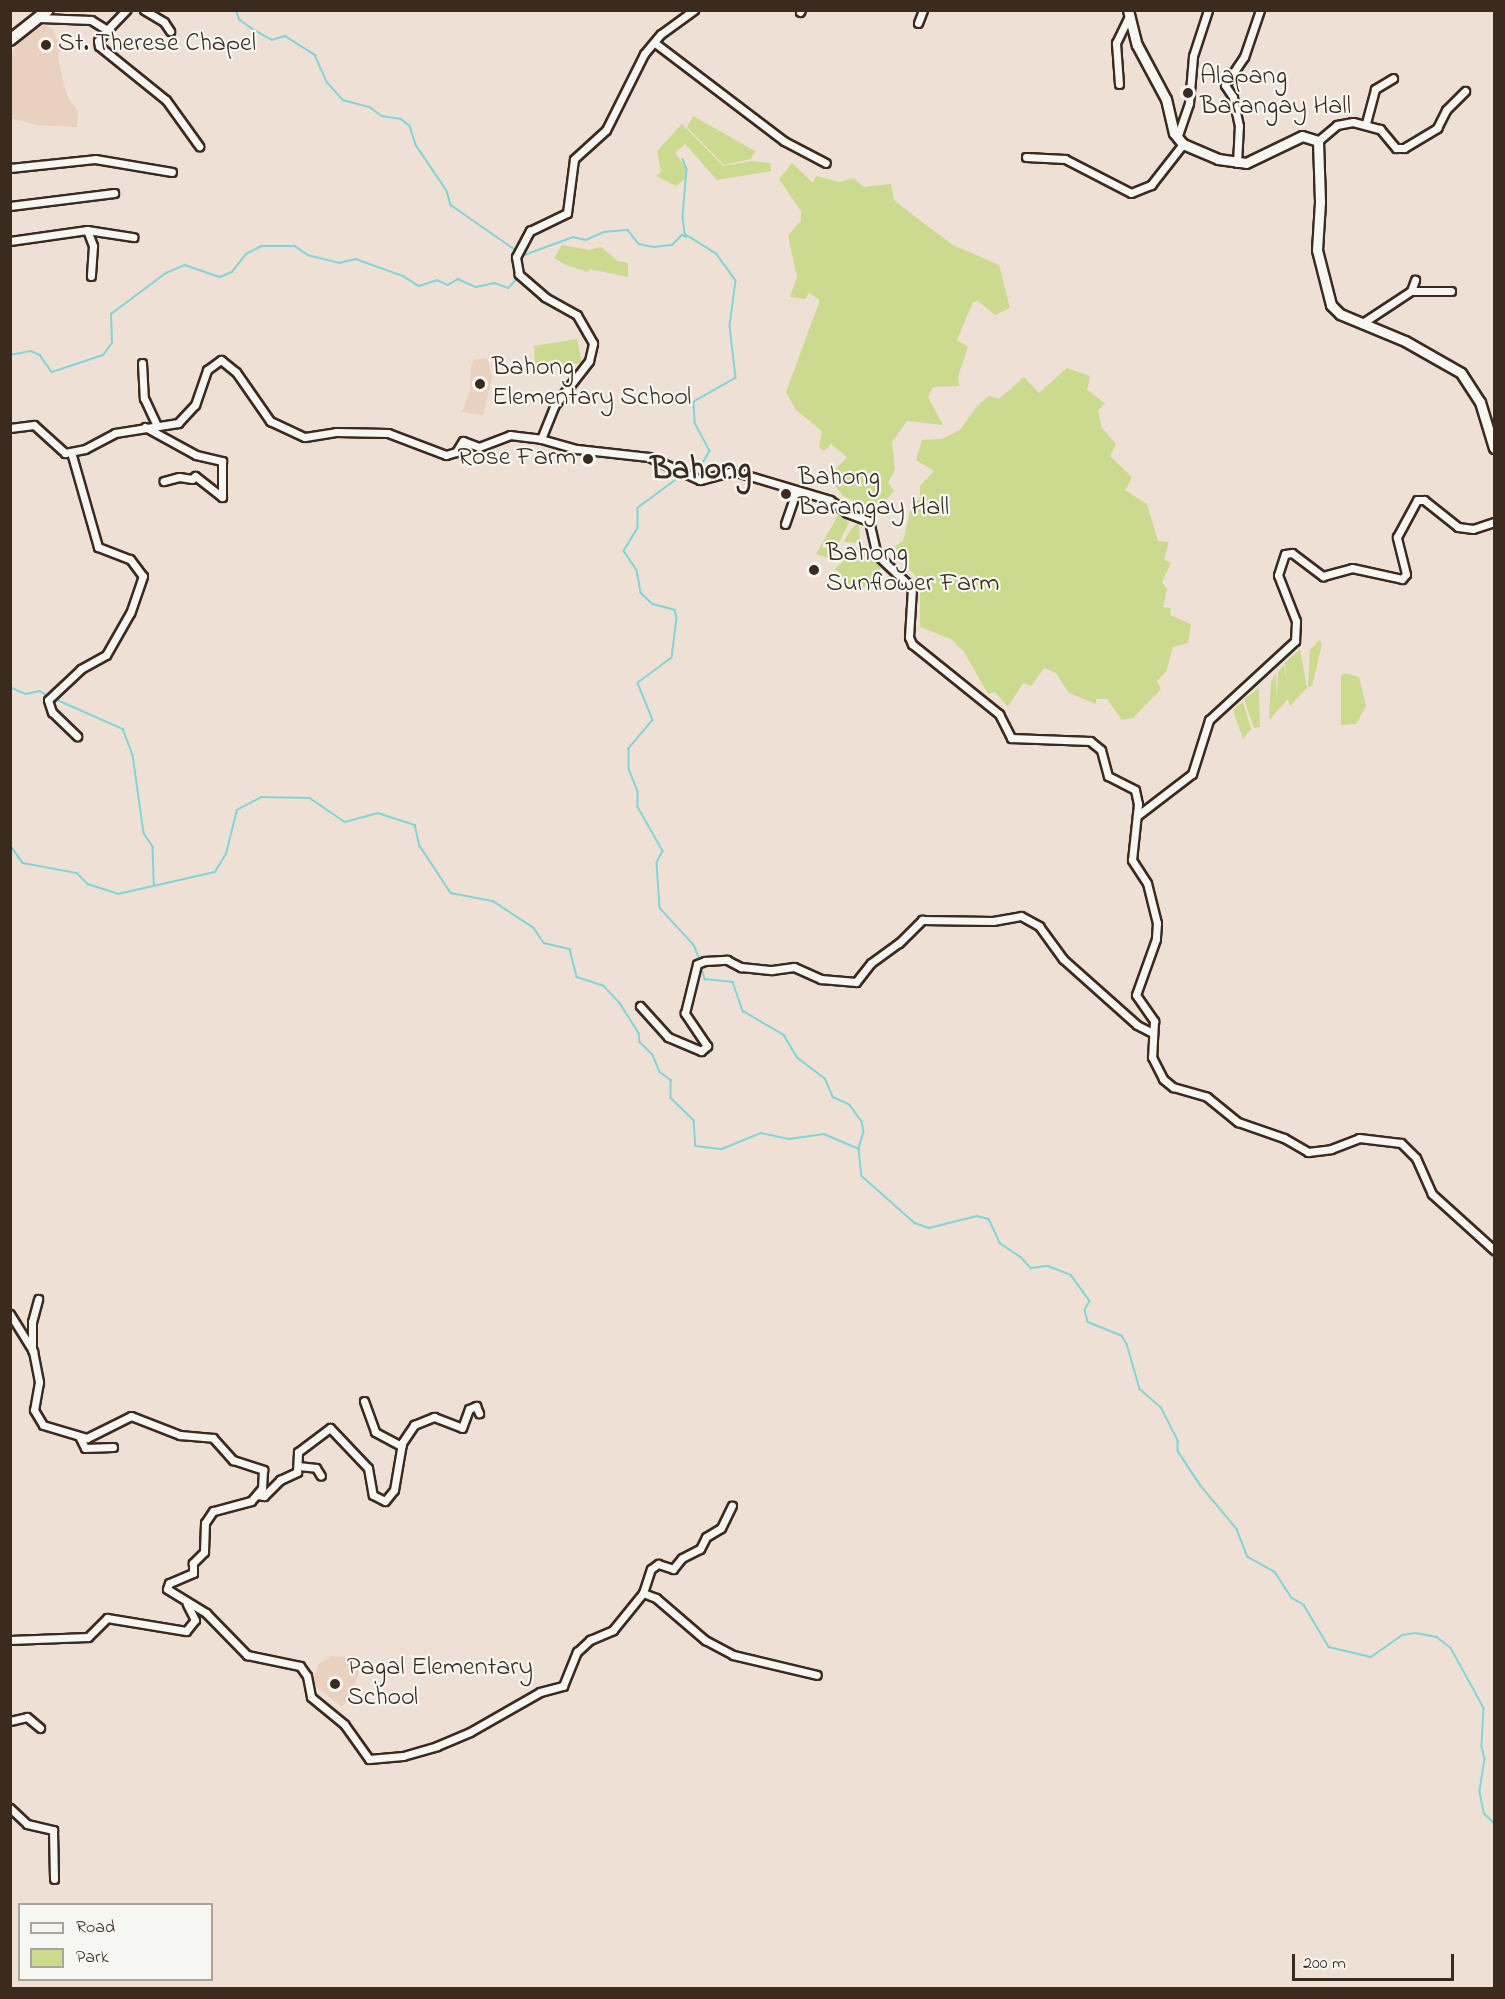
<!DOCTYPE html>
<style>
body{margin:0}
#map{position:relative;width:1505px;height:1999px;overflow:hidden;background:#eee0d4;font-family:"Indie Flower",sans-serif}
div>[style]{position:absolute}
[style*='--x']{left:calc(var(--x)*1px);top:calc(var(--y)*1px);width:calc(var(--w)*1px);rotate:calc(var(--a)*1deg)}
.built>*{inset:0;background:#e9d0bf}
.green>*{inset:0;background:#cbda8e}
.stream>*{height:1.5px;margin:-0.75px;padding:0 0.75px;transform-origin:0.75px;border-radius:0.75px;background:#82d4d8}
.roads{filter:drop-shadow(2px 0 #3b2a1e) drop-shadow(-2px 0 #3b2a1e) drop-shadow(0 2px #3b2a1e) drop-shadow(0 -2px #3b2a1e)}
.minor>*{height:7px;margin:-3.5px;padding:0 3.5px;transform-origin:3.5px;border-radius:3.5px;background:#f6f6f2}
.major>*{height:9px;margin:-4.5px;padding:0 4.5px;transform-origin:4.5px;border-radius:4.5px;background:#f6f6f2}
.highway>*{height:10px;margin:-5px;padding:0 5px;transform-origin:5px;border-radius:5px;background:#f6f6f2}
.dots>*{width:16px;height:16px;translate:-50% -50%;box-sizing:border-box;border:3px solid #f6f6f2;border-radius:50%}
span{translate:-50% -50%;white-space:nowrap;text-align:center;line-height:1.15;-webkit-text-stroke:4.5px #f6f6f2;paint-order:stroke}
.poi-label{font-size:26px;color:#3b2a1e}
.left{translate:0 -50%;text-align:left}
.right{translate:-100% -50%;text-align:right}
.district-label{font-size:32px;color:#3b2a1e;font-weight:700}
.frame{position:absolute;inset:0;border:12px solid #3b2a1e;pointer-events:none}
.legend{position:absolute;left:18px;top:1903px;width:195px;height:78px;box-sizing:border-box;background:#f6f6f2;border:2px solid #aba49d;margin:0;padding:8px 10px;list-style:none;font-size:18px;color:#3b2a1e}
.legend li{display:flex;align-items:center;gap:12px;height:30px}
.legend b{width:30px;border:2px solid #aba49d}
.scale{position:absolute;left:1292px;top:1954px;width:162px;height:27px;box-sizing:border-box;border:3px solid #3b2a1e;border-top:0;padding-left:8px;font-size:18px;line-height:21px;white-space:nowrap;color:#3b2a1e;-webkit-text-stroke:4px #f6f6f2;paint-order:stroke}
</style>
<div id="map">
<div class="built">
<div style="clip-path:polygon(44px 25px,53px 30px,60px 48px,58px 58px,67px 96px,78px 112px,77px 127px,37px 125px,11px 118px,11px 56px,20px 39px)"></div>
<div style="clip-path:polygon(487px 358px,492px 378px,483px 415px,462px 412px,470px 391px,471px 366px,474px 360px)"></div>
<div style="clip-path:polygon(331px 1656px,347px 1657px,359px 1672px,352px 1692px,342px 1707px,317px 1687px,313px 1680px,318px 1665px)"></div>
</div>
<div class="green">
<div style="clip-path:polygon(693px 116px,755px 151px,751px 159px,724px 165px,687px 127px)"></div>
<div style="clip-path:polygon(682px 124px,723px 166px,752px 161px,770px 163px,771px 171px,717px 180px,685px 144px,675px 153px,687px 169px,686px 178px,676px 186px,656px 176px,661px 172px,657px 151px)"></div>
<div style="clip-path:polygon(792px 163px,813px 183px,816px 176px,840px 182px,853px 178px,864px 187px,891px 184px,894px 200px,914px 216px,953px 245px,999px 265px,1010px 308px,995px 315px,978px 301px,973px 302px,957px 340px,968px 347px,958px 377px,959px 386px,933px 387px,928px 397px,943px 425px,907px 421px,892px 442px,895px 470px,888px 483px,894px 491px,876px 511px,843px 496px,833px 483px,829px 476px,847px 457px,831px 444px,824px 451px,819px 447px,822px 431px,796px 410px,786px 392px,820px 300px,809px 293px,805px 299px,790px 297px,797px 277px,788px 236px,801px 220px,801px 211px,779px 179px)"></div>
<div style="clip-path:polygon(562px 245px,589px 250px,601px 247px,618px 261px,628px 263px,628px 277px,589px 269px,588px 272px,566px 265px,554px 258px)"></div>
<div style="clip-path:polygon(577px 339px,582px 363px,535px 368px,534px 346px)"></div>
<div style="clip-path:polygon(1067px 368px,1090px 376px,1087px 390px,1105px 403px,1098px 411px,1102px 428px,1116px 444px,1110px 456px,1132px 477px,1125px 490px,1147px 504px,1158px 541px,1169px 542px,1164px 560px,1171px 563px,1162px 582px,1167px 589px,1163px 607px,1171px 608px,1170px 615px,1191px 624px,1188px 643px,1173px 647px,1166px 672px,1157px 681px,1161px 689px,1133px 718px,1122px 720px,1107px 699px,1096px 699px,1096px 704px,1069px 693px,1056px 673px,1044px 668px,1031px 686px,1023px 683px,1008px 707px,995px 692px,988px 694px,964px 652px,951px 639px,920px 627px,920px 581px,891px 549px,903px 541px,912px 503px,920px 499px,920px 486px,934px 471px,916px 460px,922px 440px,942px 439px,960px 430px,977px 406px,989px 396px,999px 399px,1024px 377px,1039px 393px)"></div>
<div style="clip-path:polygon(838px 515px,849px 522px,831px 559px,816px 554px)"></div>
<div style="clip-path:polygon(859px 521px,860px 543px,844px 542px,849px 532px)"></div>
<div style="clip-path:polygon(860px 545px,881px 568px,866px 587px,853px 590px,835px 569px)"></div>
<div style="clip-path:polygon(1319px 640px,1322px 644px,1312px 686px,1308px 687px,1310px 650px)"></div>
<div style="clip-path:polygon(1300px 649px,1307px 688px,1290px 706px,1288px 699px,1269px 720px,1271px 682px,1276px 673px,1277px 701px,1278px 672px,1284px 665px,1287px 683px,1285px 663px)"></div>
<div style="clip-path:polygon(1345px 673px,1359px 677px,1366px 706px,1356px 724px,1341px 725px,1341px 676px)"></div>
<div style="clip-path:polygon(1259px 688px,1260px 727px,1254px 728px,1244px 699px)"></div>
<div style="clip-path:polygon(1243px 702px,1251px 729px,1243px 739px,1233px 710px)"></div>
</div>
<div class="stream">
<div style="--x:236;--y:10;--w:11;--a:68"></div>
<div style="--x:240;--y:20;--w:19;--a:35"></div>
<div style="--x:256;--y:31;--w:18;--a:29"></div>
<div style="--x:272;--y:40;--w:14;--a:-17"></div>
<div style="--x:285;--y:36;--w:36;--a:32"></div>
<div style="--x:315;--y:55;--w:30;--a:66"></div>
<div style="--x:327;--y:82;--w:24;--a:48"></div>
<div style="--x:343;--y:100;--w:28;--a:15"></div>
<div style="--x:370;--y:107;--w:15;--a:37"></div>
<div style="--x:382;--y:116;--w:19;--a:9"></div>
<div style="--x:401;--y:119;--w:11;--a:38"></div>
<div style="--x:410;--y:126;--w:20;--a:72"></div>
<div style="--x:416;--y:145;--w:55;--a:56"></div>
<div style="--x:447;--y:191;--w:15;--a:74"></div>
<div style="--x:451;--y:205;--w:80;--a:34.9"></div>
<div style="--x:683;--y:159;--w:11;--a:68"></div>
<div style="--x:687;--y:169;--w:48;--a:94.8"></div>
<div style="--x:683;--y:217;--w:17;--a:83"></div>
<div style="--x:685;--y:234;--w:36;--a:32"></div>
<div style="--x:716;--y:253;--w:34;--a:54"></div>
<div style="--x:736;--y:281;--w:45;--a:97.6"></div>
<div style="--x:730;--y:326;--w:52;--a:83.4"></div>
<div style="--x:736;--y:378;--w:48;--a:150.3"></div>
<div style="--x:694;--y:402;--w:21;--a:87"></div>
<div style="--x:695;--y:423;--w:32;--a:62"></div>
<div style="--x:710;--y:451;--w:16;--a:120"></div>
<div style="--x:702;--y:465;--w:14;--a:159"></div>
<div style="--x:522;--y:256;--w:54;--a:-20.4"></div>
<div style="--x:573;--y:237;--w:13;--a:13"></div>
<div style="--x:586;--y:240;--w:20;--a:-24"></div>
<div style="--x:604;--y:232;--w:24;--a:-5"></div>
<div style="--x:628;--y:230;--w:18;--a:52"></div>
<div style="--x:639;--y:244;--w:16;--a:11"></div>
<div style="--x:655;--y:247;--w:17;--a:-7"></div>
<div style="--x:672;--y:245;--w:14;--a:-45"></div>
<div style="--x:682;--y:235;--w:5;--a:22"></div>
<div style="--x:521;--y:268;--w:12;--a:-85"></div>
<div style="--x:10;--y:355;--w:21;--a:-11"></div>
<div style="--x:31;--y:351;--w:10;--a:24"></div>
<div style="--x:40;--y:355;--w:21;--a:55"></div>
<div style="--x:52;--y:372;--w:54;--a:-18.4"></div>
<div style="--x:103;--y:355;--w:15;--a:-53"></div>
<div style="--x:112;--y:343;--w:29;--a:-92"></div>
<div style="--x:111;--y:314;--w:69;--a:-36.7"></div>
<div style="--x:166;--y:273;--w:21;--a:-23"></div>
<div style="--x:185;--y:265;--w:37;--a:19"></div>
<div style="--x:220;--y:277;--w:13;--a:-23"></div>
<div style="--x:232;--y:272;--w:23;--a:-52"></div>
<div style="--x:246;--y:254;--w:18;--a:-27"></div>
<div style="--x:262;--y:246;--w:33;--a:0"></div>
<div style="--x:295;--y:246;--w:16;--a:35"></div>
<div style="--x:308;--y:255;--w:32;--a:14"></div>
<div style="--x:339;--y:263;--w:17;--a:-13"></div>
<div style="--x:356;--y:259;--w:50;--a:19.9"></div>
<div style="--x:403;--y:276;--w:19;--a:32"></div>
<div style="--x:419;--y:286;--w:19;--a:-18"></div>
<div style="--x:437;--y:280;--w:12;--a:24"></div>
<div style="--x:448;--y:285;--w:12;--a:-31"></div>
<div style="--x:458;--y:279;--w:20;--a:24"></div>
<div style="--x:476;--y:287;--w:19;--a:-12"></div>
<div style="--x:495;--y:283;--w:14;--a:21"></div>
<div style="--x:508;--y:288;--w:14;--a:-45"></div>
<div style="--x:683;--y:475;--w:56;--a:143.7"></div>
<div style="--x:638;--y:508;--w:20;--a:90"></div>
<div style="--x:638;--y:528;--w:27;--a:121"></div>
<div style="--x:624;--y:551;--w:23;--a:56"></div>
<div style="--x:637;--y:570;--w:23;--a:80"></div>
<div style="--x:641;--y:593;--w:16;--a:43"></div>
<div style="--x:653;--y:604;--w:23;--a:15"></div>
<div style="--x:675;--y:610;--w:8;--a:76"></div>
<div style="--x:677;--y:618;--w:40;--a:97.1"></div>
<div style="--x:672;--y:658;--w:42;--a:143.7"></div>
<div style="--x:638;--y:683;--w:40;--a:68"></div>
<div style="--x:653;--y:720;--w:38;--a:130"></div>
<div style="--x:629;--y:749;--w:20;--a:90"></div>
<div style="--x:629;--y:769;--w:24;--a:68"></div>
<div style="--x:638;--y:791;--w:16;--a:90"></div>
<div style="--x:638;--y:807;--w:51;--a:60.4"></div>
<div style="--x:663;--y:851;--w:13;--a:117"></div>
<div style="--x:657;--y:863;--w:45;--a:86.2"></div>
<div style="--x:660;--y:908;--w:50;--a:47.4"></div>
<div style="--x:694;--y:945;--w:16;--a:68"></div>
<div style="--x:10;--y:687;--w:17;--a:24"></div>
<div style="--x:26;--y:694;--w:13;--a:-13"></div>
<div style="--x:39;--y:691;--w:11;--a:27"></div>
<div style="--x:53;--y:698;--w:77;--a:23.9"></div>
<div style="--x:123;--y:729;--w:28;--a:69"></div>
<div style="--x:133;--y:755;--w:79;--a:82"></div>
<div style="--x:144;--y:833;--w:17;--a:57"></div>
<div style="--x:153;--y:847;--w:38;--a:88"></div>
<div style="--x:10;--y:845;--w:22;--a:54"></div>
<div style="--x:23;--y:863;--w:55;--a:10.5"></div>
<div style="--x:77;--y:873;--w:16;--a:45"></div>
<div style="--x:88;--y:884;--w:32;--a:18"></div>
<div style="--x:118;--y:894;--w:99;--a:-12.8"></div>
<div style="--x:215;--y:872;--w:21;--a:-59"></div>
<div style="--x:226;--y:854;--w:45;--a:-76"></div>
<div style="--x:237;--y:810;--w:27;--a:-28"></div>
<div style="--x:261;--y:797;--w:49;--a:1.2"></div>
<div style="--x:310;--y:798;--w:42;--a:34.4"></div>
<div style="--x:345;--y:822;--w:34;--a:-15"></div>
<div style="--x:378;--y:813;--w:39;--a:18"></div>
<div style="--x:415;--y:825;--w:22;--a:77"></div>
<div style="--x:420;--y:846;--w:56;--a:56.6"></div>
<div style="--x:451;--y:893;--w:43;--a:10.8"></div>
<div style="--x:493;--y:901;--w:49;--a:33.4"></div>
<div style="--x:534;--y:928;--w:18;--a:56"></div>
<div style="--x:544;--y:943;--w:27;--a:13"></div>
<div style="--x:570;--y:949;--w:29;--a:76"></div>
<div style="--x:577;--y:977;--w:28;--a:18"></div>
<div style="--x:604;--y:986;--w:23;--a:47"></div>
<div style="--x:620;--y:1003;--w:36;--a:58"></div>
<div style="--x:639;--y:1033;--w:9;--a:84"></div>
<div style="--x:640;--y:1042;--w:18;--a:45"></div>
<div style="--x:653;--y:1055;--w:18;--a:68"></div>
<div style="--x:660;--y:1072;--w:14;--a:36"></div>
<div style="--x:671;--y:1080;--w:18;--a:90"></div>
<div style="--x:671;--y:1098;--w:32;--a:44"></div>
<div style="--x:694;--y:1120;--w:26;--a:86"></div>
<div style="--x:696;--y:1146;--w:26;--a:7"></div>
<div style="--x:722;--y:1149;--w:42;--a:-22.3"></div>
<div style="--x:761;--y:1133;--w:29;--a:12"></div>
<div style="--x:789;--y:1139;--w:35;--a:-8"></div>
<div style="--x:824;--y:1134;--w:38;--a:23"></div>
<div style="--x:859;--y:1149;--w:27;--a:84"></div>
<div style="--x:862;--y:1176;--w:71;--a:41.6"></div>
<div style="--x:915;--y:1223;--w:15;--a:20"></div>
<div style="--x:929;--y:1228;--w:49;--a:-14"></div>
<div style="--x:977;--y:1216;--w:12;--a:14"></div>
<div style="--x:989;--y:1219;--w:26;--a:65"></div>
<div style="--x:1000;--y:1243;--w:25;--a:34"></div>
<div style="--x:1021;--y:1257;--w:15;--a:48"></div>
<div style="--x:1031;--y:1268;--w:17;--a:-7"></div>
<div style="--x:1048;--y:1266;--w:25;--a:21"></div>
<div style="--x:1071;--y:1275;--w:32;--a:54"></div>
<div style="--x:1090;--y:1301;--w:10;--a:119"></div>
<div style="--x:1085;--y:1310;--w:12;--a:76"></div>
<div style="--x:1088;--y:1322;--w:37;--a:22"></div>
<div style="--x:1122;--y:1336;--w:9;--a:58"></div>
<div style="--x:1127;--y:1344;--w:47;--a:73.9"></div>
<div style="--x:1140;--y:1389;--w:28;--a:41"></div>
<div style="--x:1161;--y:1407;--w:38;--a:63"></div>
<div style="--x:1178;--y:1441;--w:10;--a:90"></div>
<div style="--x:1178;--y:1451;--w:42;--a:56.7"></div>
<div style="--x:1201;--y:1486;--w:56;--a:50.1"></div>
<div style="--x:1237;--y:1529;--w:30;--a:69"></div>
<div style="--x:1248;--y:1557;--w:31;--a:29"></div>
<div style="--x:1275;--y:1572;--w:31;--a:57"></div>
<div style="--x:1292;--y:1598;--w:14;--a:30"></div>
<div style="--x:1304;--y:1605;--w:49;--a:59.2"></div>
<div style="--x:1329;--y:1647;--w:43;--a:13.4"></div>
<div style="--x:1371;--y:1657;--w:39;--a:-35"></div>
<div style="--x:1403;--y:1635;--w:13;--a:-9"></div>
<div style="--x:1416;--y:1633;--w:21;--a:11"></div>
<div style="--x:1437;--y:1637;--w:18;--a:38"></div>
<div style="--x:1451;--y:1648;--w:68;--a:61.2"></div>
<div style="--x:1484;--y:1708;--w:39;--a:93"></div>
<div style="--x:1482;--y:1747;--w:12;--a:76"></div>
<div style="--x:1485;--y:1759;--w:33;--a:99"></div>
<div style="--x:1480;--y:1792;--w:21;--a:79"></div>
<div style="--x:1484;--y:1813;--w:14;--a:45"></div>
<div style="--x:701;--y:965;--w:15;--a:74"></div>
<div style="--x:705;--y:979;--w:28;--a:6"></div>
<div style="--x:733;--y:982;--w:31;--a:71"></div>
<div style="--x:743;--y:1011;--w:48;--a:30.3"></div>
<div style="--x:784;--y:1035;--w:27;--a:59"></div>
<div style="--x:798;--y:1058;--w:34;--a:37"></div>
<div style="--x:825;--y:1078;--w:21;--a:67"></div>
<div style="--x:833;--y:1097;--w:17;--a:24"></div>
<div style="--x:849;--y:1104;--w:21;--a:53"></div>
<div style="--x:862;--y:1121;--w:11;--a:80"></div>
<div style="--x:864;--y:1132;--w:17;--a:107"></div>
</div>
<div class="roads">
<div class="minor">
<div style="--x:144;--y:10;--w:23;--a:31"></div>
<div style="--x:164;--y:22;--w:11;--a:56"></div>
<div style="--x:800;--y:12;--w:2;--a:-63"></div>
<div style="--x:40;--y:18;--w:51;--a:2.2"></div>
<div style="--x:91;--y:20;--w:19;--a:32"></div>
<div style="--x:107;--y:30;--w:28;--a:-46"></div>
<div style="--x:918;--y:23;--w:14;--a:-69"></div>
<div style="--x:107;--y:30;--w:14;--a:129"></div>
<div style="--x:98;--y:41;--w:5;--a:79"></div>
<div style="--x:99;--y:46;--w:86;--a:38.9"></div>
<div style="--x:166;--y:100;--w:57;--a:54.3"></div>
<div style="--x:655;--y:43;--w:162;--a:37.2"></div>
<div style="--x:784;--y:141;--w:47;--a:27.6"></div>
<div style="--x:1119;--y:84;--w:41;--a:-94.2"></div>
<div style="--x:1116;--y:43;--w:28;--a:-64"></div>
<div style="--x:1366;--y:123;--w:35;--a:-75"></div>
<div style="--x:1375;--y:89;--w:21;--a:-31"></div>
<div style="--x:1177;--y:138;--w:37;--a:-71"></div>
<div style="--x:1189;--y:103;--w:47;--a:-85.1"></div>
<div style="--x:1193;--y:56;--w:48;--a:-71.9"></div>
<div style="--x:1318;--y:141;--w:25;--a:-40"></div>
<div style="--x:1337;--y:125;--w:16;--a:-11"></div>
<div style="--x:1353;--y:122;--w:28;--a:15"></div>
<div style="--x:1380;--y:129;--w:25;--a:50"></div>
<div style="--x:1396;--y:148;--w:8;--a:0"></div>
<div style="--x:1404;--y:148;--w:39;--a:-31"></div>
<div style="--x:1437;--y:128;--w:20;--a:-63"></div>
<div style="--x:1446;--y:110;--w:27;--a:-45"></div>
<div style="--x:1026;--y:157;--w:39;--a:3"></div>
<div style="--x:1065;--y:159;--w:74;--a:27.3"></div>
<div style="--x:1131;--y:193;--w:22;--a:-22"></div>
<div style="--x:1151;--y:185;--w:52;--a:-52"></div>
<div style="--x:1237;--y:163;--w:37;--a:-87"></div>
<div style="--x:1239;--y:126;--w:30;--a:-102"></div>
<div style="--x:1233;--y:97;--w:14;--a:-124"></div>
<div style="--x:1225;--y:85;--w:34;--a:-56"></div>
<div style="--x:1244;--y:57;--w:50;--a:-71.2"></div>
<div style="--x:10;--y:168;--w:85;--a:-6"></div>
<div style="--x:95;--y:159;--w:78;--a:9.6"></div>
<div style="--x:10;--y:206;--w:105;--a:-7.1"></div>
<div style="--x:87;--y:230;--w:17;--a:69"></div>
<div style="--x:93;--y:246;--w:30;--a:94"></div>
<div style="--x:10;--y:241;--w:78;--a:-8.1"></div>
<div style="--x:87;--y:230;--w:47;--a:8.7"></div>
<div style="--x:1411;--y:291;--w:40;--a:0"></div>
<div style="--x:1364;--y:322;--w:56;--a:-33.4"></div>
<div style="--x:1411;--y:291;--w:12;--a:-70"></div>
<div style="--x:142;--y:363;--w:35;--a:87"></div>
<div style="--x:144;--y:398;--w:31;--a:65"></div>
<div style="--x:145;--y:427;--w:58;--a:28.8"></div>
<div style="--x:196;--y:455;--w:27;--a:13"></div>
<div style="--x:222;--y:461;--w:36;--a:90"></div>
<div style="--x:222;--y:497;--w:34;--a:-142"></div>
<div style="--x:195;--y:476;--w:4;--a:135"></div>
<div style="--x:192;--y:479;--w:13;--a:-171"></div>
<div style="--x:179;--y:477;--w:16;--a:165"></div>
<div style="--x:10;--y:428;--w:24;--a:-7"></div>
<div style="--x:34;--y:425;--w:42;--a:42.1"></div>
<div style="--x:65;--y:453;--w:20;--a:-11"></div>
<div style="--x:85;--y:449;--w:34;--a:-28"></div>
<div style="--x:115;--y:433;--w:64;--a:-9"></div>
<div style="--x:178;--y:423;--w:25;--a:-47"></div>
<div style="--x:195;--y:405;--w:37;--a:-71"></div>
<div style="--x:207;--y:370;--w:17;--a:-36"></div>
<div style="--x:221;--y:360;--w:19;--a:39"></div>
<div style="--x:236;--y:372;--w:60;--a:55.2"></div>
<div style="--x:270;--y:421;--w:38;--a:25"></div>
<div style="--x:305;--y:437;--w:31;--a:-9"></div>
<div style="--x:336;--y:432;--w:52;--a:1.1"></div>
<div style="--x:388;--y:433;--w:62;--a:20.8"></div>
<div style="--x:446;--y:455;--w:10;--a:-17"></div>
<div style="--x:456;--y:452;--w:13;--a:-58"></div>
<div style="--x:463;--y:441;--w:17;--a:21"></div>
<div style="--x:479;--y:447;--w:33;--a:-21"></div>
<div style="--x:510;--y:435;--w:31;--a:7"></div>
<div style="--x:541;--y:439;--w:37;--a:16"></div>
<div style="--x:577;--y:449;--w:72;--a:6.3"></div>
<div style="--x:649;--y:457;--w:56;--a:24.3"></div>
<div style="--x:700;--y:480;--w:34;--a:-15"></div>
<div style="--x:733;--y:471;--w:101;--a:16.6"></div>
<div style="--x:830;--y:500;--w:21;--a:37"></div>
<div style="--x:847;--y:513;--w:23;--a:20"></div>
<div style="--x:869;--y:521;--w:35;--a:77"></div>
<div style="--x:877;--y:555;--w:48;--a:43.3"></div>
<div style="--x:912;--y:588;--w:49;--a:93.5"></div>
<div style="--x:909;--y:637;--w:8;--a:67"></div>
<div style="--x:912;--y:644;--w:112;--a:38.8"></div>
<div style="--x:999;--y:714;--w:27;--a:63"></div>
<div style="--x:1011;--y:738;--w:79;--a:2.2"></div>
<div style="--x:1090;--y:741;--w:14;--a:39"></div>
<div style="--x:1101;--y:750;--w:27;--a:75"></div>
<div style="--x:1108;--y:776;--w:30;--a:27"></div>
<div style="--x:1135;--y:790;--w:14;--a:78"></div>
<div style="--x:1138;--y:804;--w:56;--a:96.1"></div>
<div style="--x:1132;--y:860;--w:27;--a:57"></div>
<div style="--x:1147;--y:883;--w:41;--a:76"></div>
<div style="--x:1157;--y:923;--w:16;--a:94"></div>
<div style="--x:1156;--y:939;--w:59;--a:109.7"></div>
<div style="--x:1136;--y:995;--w:32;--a:55"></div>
<div style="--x:1154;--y:1021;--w:36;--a:93"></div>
<div style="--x:1152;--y:1057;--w:25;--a:63"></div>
<div style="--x:1163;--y:1079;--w:13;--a:39"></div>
<div style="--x:1173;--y:1087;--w:35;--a:16"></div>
<div style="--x:1207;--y:1097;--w:40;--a:39"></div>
<div style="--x:1238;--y:1122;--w:49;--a:19.2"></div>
<div style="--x:1284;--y:1138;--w:28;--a:30"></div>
<div style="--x:1308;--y:1152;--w:23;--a:-7"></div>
<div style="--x:1331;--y:1149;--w:30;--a:-21"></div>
<div style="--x:1359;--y:1138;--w:42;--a:6.8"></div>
<div style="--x:1401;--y:1143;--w:21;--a:45"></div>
<div style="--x:1416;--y:1158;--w:39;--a:66"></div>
<div style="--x:1432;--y:1194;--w:84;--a:42.1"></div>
<div style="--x:541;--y:439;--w:35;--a:-68"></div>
<div style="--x:554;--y:406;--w:57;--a:-52.1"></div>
<div style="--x:589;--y:361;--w:18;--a:-77"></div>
<div style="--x:593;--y:343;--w:32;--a:-120"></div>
<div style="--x:577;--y:315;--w:37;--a:-151"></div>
<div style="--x:545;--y:297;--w:35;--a:-139"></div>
<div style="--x:519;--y:274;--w:17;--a:-100"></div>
<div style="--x:516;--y:257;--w:30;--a:-62"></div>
<div style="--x:530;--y:231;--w:41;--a:-25.9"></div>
<div style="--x:567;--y:213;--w:54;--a:-82.6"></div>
<div style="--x:574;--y:159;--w:43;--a:-42.2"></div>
<div style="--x:606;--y:130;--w:85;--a:-63.4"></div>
<div style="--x:644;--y:54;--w:26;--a:-50"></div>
<div style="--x:661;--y:34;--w:41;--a:-36"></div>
<div style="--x:71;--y:452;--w:99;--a:74.1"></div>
<div style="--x:98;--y:547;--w:34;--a:21"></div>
<div style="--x:130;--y:559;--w:21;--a:53"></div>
<div style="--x:143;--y:576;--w:39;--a:109"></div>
<div style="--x:130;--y:613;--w:48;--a:119.7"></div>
<div style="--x:106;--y:655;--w:29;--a:151"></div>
<div style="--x:81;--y:669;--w:45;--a:136.8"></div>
<div style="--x:48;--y:700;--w:13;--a:72"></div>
<div style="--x:52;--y:712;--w:35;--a:44"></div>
<div style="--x:785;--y:524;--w:34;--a:-71"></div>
<div style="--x:1137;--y:816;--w:69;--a:-37.4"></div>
<div style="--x:1192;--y:774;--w:57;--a:-72.5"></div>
<div style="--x:1209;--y:720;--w:117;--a:-42.6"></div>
<div style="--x:1295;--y:641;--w:20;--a:-87"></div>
<div style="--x:1296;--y:621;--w:49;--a:-111.4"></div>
<div style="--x:1278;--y:575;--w:22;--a:-72"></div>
<div style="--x:1285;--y:554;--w:7;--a:-8"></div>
<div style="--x:1292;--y:553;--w:39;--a:37"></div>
<div style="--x:1323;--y:576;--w:30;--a:-15"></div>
<div style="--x:1352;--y:568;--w:51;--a:12.4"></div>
<div style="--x:1402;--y:579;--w:6;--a:-51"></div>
<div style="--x:1406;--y:574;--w:38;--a:-104"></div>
<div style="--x:1397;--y:537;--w:42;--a:-61.6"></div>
<div style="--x:1417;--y:500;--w:7;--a:0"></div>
<div style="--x:1424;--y:500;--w:43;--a:38.5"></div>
<div style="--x:1458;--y:527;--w:15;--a:8"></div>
<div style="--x:1473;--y:529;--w:22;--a:-18"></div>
<div style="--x:640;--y:1006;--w:42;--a:47.9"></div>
<div style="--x:668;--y:1037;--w:36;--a:23"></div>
<div style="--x:701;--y:1051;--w:8;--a:-40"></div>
<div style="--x:707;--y:1046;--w:40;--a:-124"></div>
<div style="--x:685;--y:1013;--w:50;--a:-76.2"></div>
<div style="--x:697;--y:964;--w:9;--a:-21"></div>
<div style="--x:705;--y:961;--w:22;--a:-3"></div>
<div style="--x:727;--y:960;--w:16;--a:27"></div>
<div style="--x:741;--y:967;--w:31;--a:6"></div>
<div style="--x:772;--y:970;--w:22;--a:-8"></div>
<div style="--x:794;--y:967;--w:30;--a:24"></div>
<div style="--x:821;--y:979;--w:35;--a:5"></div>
<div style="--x:856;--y:982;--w:24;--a:-52"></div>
<div style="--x:871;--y:963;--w:34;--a:-36"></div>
<div style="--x:899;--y:943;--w:33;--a:-45"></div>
<div style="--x:922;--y:920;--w:71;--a:0.8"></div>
<div style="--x:993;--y:921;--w:28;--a:-10"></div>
<div style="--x:1021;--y:916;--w:21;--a:29"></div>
<div style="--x:1039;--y:926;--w:41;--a:54"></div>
<div style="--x:1063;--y:959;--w:99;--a:41.7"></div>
<div style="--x:1137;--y:1025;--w:18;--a:27"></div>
<div style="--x:10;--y:1314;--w:44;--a:58.1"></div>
<div style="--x:33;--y:1351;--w:32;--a:79"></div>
<div style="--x:39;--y:1382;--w:28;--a:100"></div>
<div style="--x:34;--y:1410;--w:17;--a:59"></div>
<div style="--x:43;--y:1425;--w:46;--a:16.5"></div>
<div style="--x:87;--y:1438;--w:49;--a:-26.6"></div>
<div style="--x:131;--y:1416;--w:53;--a:21.2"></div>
<div style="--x:180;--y:1435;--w:33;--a:5"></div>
<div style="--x:213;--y:1438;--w:30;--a:48"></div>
<div style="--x:233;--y:1460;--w:32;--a:18"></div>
<div style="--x:263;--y:1470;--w:18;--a:93"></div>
<div style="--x:262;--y:1488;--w:17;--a:130"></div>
<div style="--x:251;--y:1501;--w:39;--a:165"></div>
<div style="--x:213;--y:1511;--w:14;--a:124"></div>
<div style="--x:205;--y:1523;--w:29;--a:92"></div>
<div style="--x:204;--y:1552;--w:16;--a:135"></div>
<div style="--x:193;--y:1563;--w:10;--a:90"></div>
<div style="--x:193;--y:1573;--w:26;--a:157"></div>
<div style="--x:169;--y:1583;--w:6;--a:108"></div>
<div style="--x:167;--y:1589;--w:46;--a:31.6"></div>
<div style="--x:206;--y:1613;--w:59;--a:45.7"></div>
<div style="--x:247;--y:1655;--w:54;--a:11.7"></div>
<div style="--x:300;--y:1666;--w:12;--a:55"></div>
<div style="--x:307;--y:1676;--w:21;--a:79"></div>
<div style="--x:311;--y:1697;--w:43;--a:39.3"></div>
<div style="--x:344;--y:1724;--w:43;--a:54.5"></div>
<div style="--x:369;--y:1759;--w:34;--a:-5"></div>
<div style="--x:403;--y:1756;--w:35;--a:-16"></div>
<div style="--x:437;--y:1746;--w:36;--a:-23"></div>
<div style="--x:470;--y:1732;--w:81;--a:-29.7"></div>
<div style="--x:540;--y:1692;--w:24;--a:-15"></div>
<div style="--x:563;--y:1686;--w:37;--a:-68"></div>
<div style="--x:577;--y:1652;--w:18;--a:-43"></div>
<div style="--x:590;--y:1640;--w:25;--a:-23"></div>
<div style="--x:613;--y:1630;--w:48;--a:-51"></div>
<div style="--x:643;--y:1593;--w:14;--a:21"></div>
<div style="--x:656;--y:1598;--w:65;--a:40.6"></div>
<div style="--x:705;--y:1640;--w:32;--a:28"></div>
<div style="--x:733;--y:1655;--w:86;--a:13.4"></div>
<div style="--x:32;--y:1350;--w:28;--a:-90"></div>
<div style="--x:32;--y:1322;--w:24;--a:-75"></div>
<div style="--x:364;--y:1401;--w:33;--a:70"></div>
<div style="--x:375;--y:1432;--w:30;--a:28"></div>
<div style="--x:80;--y:1438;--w:11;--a:63"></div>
<div style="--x:85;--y:1448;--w:28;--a:-2"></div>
<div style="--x:298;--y:1466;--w:18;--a:6"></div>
<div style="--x:316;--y:1468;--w:9;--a:58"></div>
<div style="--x:257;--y:1495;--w:7;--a:8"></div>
<div style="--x:264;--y:1496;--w:23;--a:-45"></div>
<div style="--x:280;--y:1480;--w:19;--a:-25"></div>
<div style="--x:297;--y:1472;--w:20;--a:-87"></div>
<div style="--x:298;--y:1452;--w:40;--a:-37"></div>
<div style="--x:330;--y:1428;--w:55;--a:46.5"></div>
<div style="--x:368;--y:1468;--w:27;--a:80"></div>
<div style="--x:373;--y:1495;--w:13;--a:27"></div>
<div style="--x:385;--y:1501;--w:14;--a:-51"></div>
<div style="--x:394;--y:1490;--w:48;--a:-80.3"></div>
<div style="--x:402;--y:1443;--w:22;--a:-56"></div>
<div style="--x:414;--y:1425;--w:22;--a:-22"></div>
<div style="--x:434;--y:1417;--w:30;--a:21"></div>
<div style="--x:462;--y:1428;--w:20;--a:-70"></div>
<div style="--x:469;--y:1409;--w:8;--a:-23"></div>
<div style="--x:476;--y:1406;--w:8;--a:67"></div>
<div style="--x:643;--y:1593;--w:25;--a:-72"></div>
<div style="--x:651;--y:1569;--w:9;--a:-36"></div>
<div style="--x:658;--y:1564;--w:16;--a:18"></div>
<div style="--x:673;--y:1569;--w:14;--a:-51"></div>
<div style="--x:682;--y:1558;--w:20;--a:-27"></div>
<div style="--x:700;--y:1549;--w:13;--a:-63"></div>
<div style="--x:706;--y:1537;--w:17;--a:-31"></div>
<div style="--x:721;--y:1528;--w:25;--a:-64"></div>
<div style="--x:10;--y:1640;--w:78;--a:-2.2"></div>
<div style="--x:88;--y:1637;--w:27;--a:-45"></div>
<div style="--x:107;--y:1618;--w:80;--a:9.3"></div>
<div style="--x:186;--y:1631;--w:14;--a:-51"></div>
<div style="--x:195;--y:1620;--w:18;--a:-117"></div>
<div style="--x:10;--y:1721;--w:17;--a:-13"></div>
<div style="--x:27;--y:1717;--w:17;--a:40"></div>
<div style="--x:10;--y:1808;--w:23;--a:43"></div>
<div style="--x:27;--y:1824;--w:27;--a:13"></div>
<div style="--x:53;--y:1830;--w:49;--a:88.8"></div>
</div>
<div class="major">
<div style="--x:1128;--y:10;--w:36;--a:76"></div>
<div style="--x:1137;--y:45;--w:61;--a:61.8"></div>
<div style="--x:1166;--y:99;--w:35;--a:77"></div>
<div style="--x:1174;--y:133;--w:14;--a:51"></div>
<div style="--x:1183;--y:144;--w:38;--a:23"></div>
<div style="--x:1218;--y:159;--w:28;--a:8"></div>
<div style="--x:1246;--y:163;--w:62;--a:-25.7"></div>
<div style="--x:1302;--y:136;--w:17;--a:17"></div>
<div style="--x:1318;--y:141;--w:61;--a:88.1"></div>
<div style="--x:1320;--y:202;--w:48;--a:93.6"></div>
<div style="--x:1317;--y:250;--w:57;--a:75.7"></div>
<div style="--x:1331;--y:305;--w:13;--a:45"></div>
<div style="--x:1340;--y:314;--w:70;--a:22.6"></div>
<div style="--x:1405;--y:341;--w:64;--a:29.7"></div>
<div style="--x:1461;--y:373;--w:35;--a:57"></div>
<div style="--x:1480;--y:402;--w:48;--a:73.1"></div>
</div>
<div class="highway">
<div style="--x:10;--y:40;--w:48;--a:-38.3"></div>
</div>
</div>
<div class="dots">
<div style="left:46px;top:45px;background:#3b2a1e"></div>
<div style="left:1188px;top:93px;background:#3b2a1e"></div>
<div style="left:480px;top:384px;background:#3b2a1e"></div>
<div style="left:588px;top:459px;background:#3b2a1e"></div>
<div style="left:786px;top:494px;background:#3b2a1e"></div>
<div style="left:814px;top:570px;background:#3b2a1e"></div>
<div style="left:335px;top:1684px;background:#3b2a1e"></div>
</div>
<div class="poi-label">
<span class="left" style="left:58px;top:45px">St. Therese Chapel</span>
<span class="left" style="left:1200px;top:93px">Alapang<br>Barangay Hall</span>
<span class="left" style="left:492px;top:384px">Bahong<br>Elementary School</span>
<span class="right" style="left:576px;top:459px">Rose Farm</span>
<span class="left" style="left:798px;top:494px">Bahong<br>Barangay Hall</span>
<span class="left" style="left:826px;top:570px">Bahong<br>Sunflower Farm</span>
<span class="left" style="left:347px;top:1684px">Pagal Elementary<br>School</span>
</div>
<div class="district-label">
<span style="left:701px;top:471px">Bahong</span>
</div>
<div class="frame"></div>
<ul class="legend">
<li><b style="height:8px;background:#f6f6f2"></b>Road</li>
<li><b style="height:16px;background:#cbda8e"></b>Park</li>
</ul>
<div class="scale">200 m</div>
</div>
